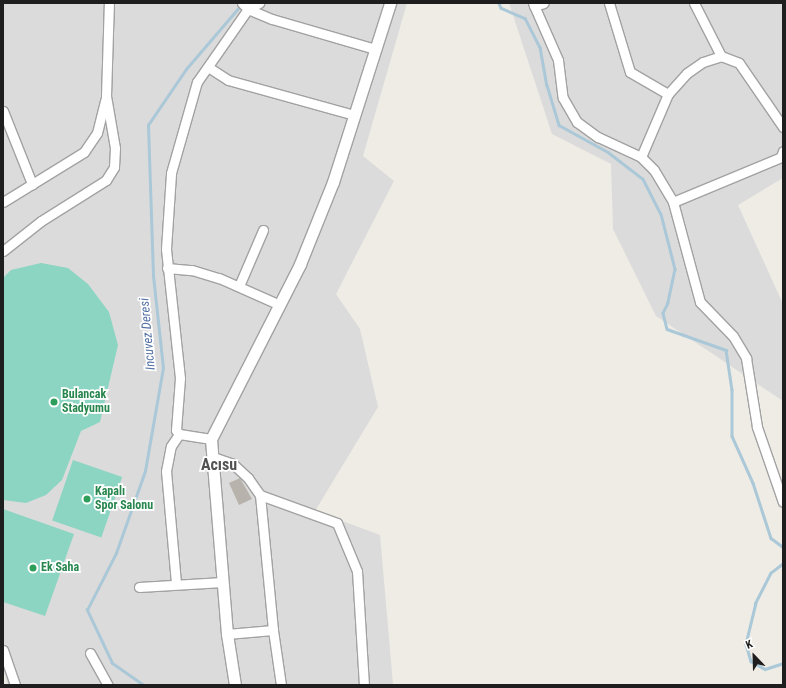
<!DOCTYPE html>
<meta charset="utf-8">
<style>
body{margin:0}
#map{position:relative;width:786px;height:688px;overflow:hidden;background:#eeece5;font-family:"Roboto Condensed",sans-serif}
div>[style]{position:absolute}
[style*='--x']{left:calc(var(--x)*1px);top:calc(var(--y)*1px);width:calc(var(--w)*1px);rotate:calc(var(--a)*1deg)}
.residential>*{inset:0;background:#dcdbdb}
.pitch>*{inset:0;background:#8bd5c2;transform-origin:0 0}
.stream>*{height:2.5px;margin:-1.25px;padding:0 1.25px;transform-origin:1.25px;border-radius:1.25px;background:#aac8d7}
.building>*{inset:0;background:#b7b2ab}
.roads{filter:drop-shadow(1px 0 #a2a2a2) drop-shadow(-1px 0 #a2a2a2) drop-shadow(0 1px #a2a2a2) drop-shadow(0 -1px #a2a2a2)}
.minor>*{height:9px;margin:-4.5px;padding:0 4.5px;transform-origin:4.5px;border-radius:4.5px;background:#fff}
.tertiary>*{height:11px;margin:-5.5px;padding:0 5.5px;transform-origin:5.5px;border-radius:5.5px;background:#fff}
.dots>*{width:11px;height:11px;translate:-50% -50%;box-sizing:border-box;border:2px solid #fff;border-radius:50%}
span{translate:-50% -50%;white-space:nowrap;text-align:center;line-height:1.15;-webkit-text-stroke:3.5px #fff;paint-order:stroke}
.leisure-label{font-size:12px;color:#27864d;font-weight:700}
.left{translate:0 -50%;text-align:left}
.water-label{font-size:13px;color:#5472a4;font-style:italic}
.district-label{font-size:16px;color:#515151;font-weight:700}
.frame{position:absolute;inset:0;border:4px solid #1e1e1e;pointer-events:none}
.north{position:absolute;left:734px;top:636px;width:40px;height:40px;-webkit-text-stroke:3px #fff;paint-order:stroke;rotate:337deg;font-size:11px;font-weight:700;line-height:16px;text-align:center;color:#1e1e1e}
.north::after{content:'';display:block;margin:auto;width:14px;height:18px;background:#1e1e1e;clip-path:polygon(50% 0,100% 100%,50% 72%,0 100%)}
</style>
<div id="map">
<div class="residential">
<div style="clip-path:polygon(3px 3px,407px 3px,363px 156px,394px 181px,336px 294px,360px 329px,378px 407px,315px 511px,380px 535px,393px 684px,8px 685px,3px 669px)"></div>
<div style="clip-path:polygon(509px 3px,783px 3px,783px 178px,738px 205px,783px 304px,783px 401px,656px 316px,613px 229px,611px 164px,552px 134px)"></div>
</div>
<div class="pitch">
<div style="clip-path:polygon(41px 263px,68px 268px,88px 284px,109px 312px,118px 345px,100px 422px,81px 431px,62px 480px,46px 495px,26px 503px,3px 500px,3px 278px,11px 270px)"></div>
<div style="left:73px;top:460px;width:52px;height:64px;rotate:19deg"></div>
<div style="clip-path:polygon(3px 509px,74px 534px,45px 616px,3px 602px)"></div>
</div>
<div class="stream">
<div style="--x:499;--y:3;--w:5;--a:68"></div>
<div style="--x:501;--y:8;--w:26;--a:23"></div>
<div style="--x:525;--y:18;--w:33;--a:63"></div>
<div style="--x:540;--y:47;--w:39;--a:80"></div>
<div style="--x:547;--y:85;--w:42;--a:73.3"></div>
<div style="--x:559;--y:125;--w:56;--a:28.9"></div>
<div style="--x:608;--y:152;--w:44;--a:37.6"></div>
<div style="--x:643;--y:179;--w:39;--a:63"></div>
<div style="--x:661;--y:214;--w:57;--a:75.7"></div>
<div style="--x:675;--y:269;--w:35;--a:102"></div>
<div style="--x:668;--y:303;--w:11;--a:117"></div>
<div style="--x:663;--y:313;--w:16;--a:76"></div>
<div style="--x:667;--y:329;--w:63;--a:19.6"></div>
<div style="--x:726;--y:350;--w:40;--a:81.5"></div>
<div style="--x:732;--y:390;--w:46;--a:90"></div>
<div style="--x:732;--y:436;--w:51;--a:65.9"></div>
<div style="--x:753;--y:483;--w:58;--a:71.9"></div>
<div style="--x:771;--y:538;--w:15;--a:37"></div>
<div style="--x:783;--y:564;--w:15;--a:143"></div>
<div style="--x:771;--y:573;--w:34;--a:117"></div>
<div style="--x:756;--y:603;--w:42;--a:103.7"></div>
<div style="--x:746;--y:644;--w:18;--a:74"></div>
<div style="--x:751;--y:661;--w:16;--a:30"></div>
<div style="--x:765;--y:669;--w:19;--a:-18"></div>
<div style="--x:143;--y:685;--w:38;--a:-145"></div>
<div style="--x:112;--y:663;--w:59;--a:-115.3"></div>
<div style="--x:87;--y:610;--w:64;--a:-63"></div>
<div style="--x:116;--y:553;--w:87;--a:-70.5"></div>
<div style="--x:145;--y:471;--w:105;--a:-80.1"></div>
<div style="--x:163;--y:368;--w:93;--a:-96.2"></div>
<div style="--x:153;--y:276;--w:151;--a:-91.9"></div>
<div style="--x:148;--y:125;--w:68;--a:-55.8"></div>
<div style="--x:186;--y:69;--w:84;--a:-49.3"></div>
</div>
<div class="building">
<div style="clip-path:polygon(240px 478px,252px 499px,239px 505px,229px 483px)"></div>
</div>
<div class="roads">
<div class="minor">
<div style="--x:242;--y:3;--w:8;--a:45"></div>
<div style="--x:248;--y:9;--w:26;--a:23"></div>
<div style="--x:272;--y:19;--w:107;--a:16.2"></div>
<div style="--x:533;--y:3;--w:62;--a:66.3"></div>
<div style="--x:558;--y:60;--w:38;--a:83"></div>
<div style="--x:563;--y:98;--w:28;--a:60"></div>
<div style="--x:577;--y:122;--w:26;--a:36"></div>
<div style="--x:598;--y:137;--w:47;--a:24.9"></div>
<div style="--x:641;--y:157;--w:18;--a:45"></div>
<div style="--x:654;--y:170;--w:37;--a:59"></div>
<div style="--x:673;--y:202;--w:117;--a:-22.6"></div>
<div style="--x:781;--y:157;--w:6;--a:-72"></div>
<div style="--x:609;--y:3;--w:72;--a:73.1"></div>
<div style="--x:630;--y:72;--w:44;--a:30.1"></div>
<div style="--x:668;--y:94;--w:28;--a:-48"></div>
<div style="--x:687;--y:73;--w:19;--a:-35"></div>
<div style="--x:703;--y:62;--w:19;--a:-18"></div>
<div style="--x:721;--y:56;--w:19;--a:21"></div>
<div style="--x:739;--y:63;--w:78;--a:55.5"></div>
<div style="--x:694;--y:3;--w:59;--a:63"></div>
<div style="--x:534;--y:6;--w:10;--a:-17"></div>
<div style="--x:208;--y:67;--w:24;--a:33"></div>
<div style="--x:228;--y:80;--w:131;--a:15.5"></div>
<div style="--x:3;--y:111;--w:79;--a:68.3"></div>
<div style="--x:641;--y:157;--w:69;--a:-66.8"></div>
<div style="--x:3;--y:202;--w:95;--a:-31.7"></div>
<div style="--x:84;--y:152;--w:23;--a:-56"></div>
<div style="--x:97;--y:133;--w:34;--a:-76"></div>
<div style="--x:673;--y:202;--w:104;--a:74.9"></div>
<div style="--x:700;--y:302;--w:47;--a:45.9"></div>
<div style="--x:733;--y:336;--w:26;--a:59"></div>
<div style="--x:746;--y:358;--w:70;--a:80.9"></div>
<div style="--x:757;--y:427;--w:79;--a:70.9"></div>
<div style="--x:3;--y:251;--w:48;--a:-38.3"></div>
<div style="--x:41;--y:221;--w:77;--a:-32.2"></div>
<div style="--x:106;--y:180;--w:15;--a:-58"></div>
<div style="--x:114;--y:167;--w:19;--a:-87"></div>
<div style="--x:115;--y:148;--w:53;--a:-99.8"></div>
<div style="--x:106;--y:96;--w:93;--a:-88.2"></div>
<div style="--x:167;--y:268;--w:25;--a:5"></div>
<div style="--x:192;--y:270;--w:28;--a:17"></div>
<div style="--x:219;--y:278;--w:67;--a:23.9"></div>
<div style="--x:239;--y:286;--w:61;--a:-66.8"></div>
<div style="--x:211;--y:439;--w:32;--a:-171"></div>
<div style="--x:179;--y:434;--w:5;--a:-127"></div>
<div style="--x:176;--y:430;--w:52;--a:-85.6"></div>
<div style="--x:180;--y:378;--w:130;--a:-96.2"></div>
<div style="--x:166;--y:249;--w:76;--a:-86.2"></div>
<div style="--x:171;--y:173;--w:95;--a:-74.1"></div>
<div style="--x:197;--y:82;--w:89;--a:-55.1"></div>
<div style="--x:248;--y:9;--w:13;--a:-29"></div>
<div style="--x:213;--y:457;--w:21;--a:19"></div>
<div style="--x:233;--y:464;--w:21;--a:43"></div>
<div style="--x:248;--y:478;--w:21;--a:55"></div>
<div style="--x:176;--y:583;--w:112;--a:-95.1"></div>
<div style="--x:166;--y:471;--w:25;--a:-79"></div>
<div style="--x:171;--y:446;--w:14;--a:-56"></div>
<div style="--x:139;--y:587;--w:84;--a:-3.4"></div>
<div style="--x:227;--y:634;--w:46;--a:-5"></div>
<div style="--x:3;--y:650;--w:37;--a:71"></div>
<div style="--x:90;--y:653;--w:37;--a:61"></div>
<div style="--x:281;--y:685;--w:56;--a:-98.3"></div>
<div style="--x:273;--y:630;--w:136;--a:-95.5"></div>
<div style="--x:260;--y:495;--w:82;--a:20"></div>
<div style="--x:337;--y:523;--w:52;--a:67.4"></div>
<div style="--x:357;--y:571;--w:114;--a:86.5"></div>
</div>
<div class="tertiary">
<div style="--x:235;--y:685;--w:52;--a:-98.9"></div>
<div style="--x:227;--y:634;--w:196;--a:-94.7"></div>
<div style="--x:211;--y:439;--w:196;--a:-63"></div>
<div style="--x:300;--y:264;--w:88;--a:-68.1"></div>
<div style="--x:333;--y:182;--w:188;--a:-72.3"></div>
</div>
</div>
<div class="dots">
<div style="left:54px;top:402px;background:#2e9e5b"></div>
<div style="left:87px;top:499px;background:#2e9e5b"></div>
<div style="left:33px;top:568px;background:#2e9e5b"></div>
</div>
<div class="leisure-label">
<span class="left" style="left:62px;top:402px">Bulancak<br>Stadyumu</span>
<span class="left" style="left:95px;top:499px">Kapalı<br>Spor Salonu</span>
<span class="left" style="left:41px;top:568px">Ek Saha</span>
</div>
<div class="water-label">
<span style="left:148px;top:334px;rotate:-95deg">Incuvez Deresi</span>
</div>
<div class="district-label">
<span style="left:219px;top:465px">Acısu</span>
</div>
<div class="frame"></div>
<div class="north">K</div>
</div>
